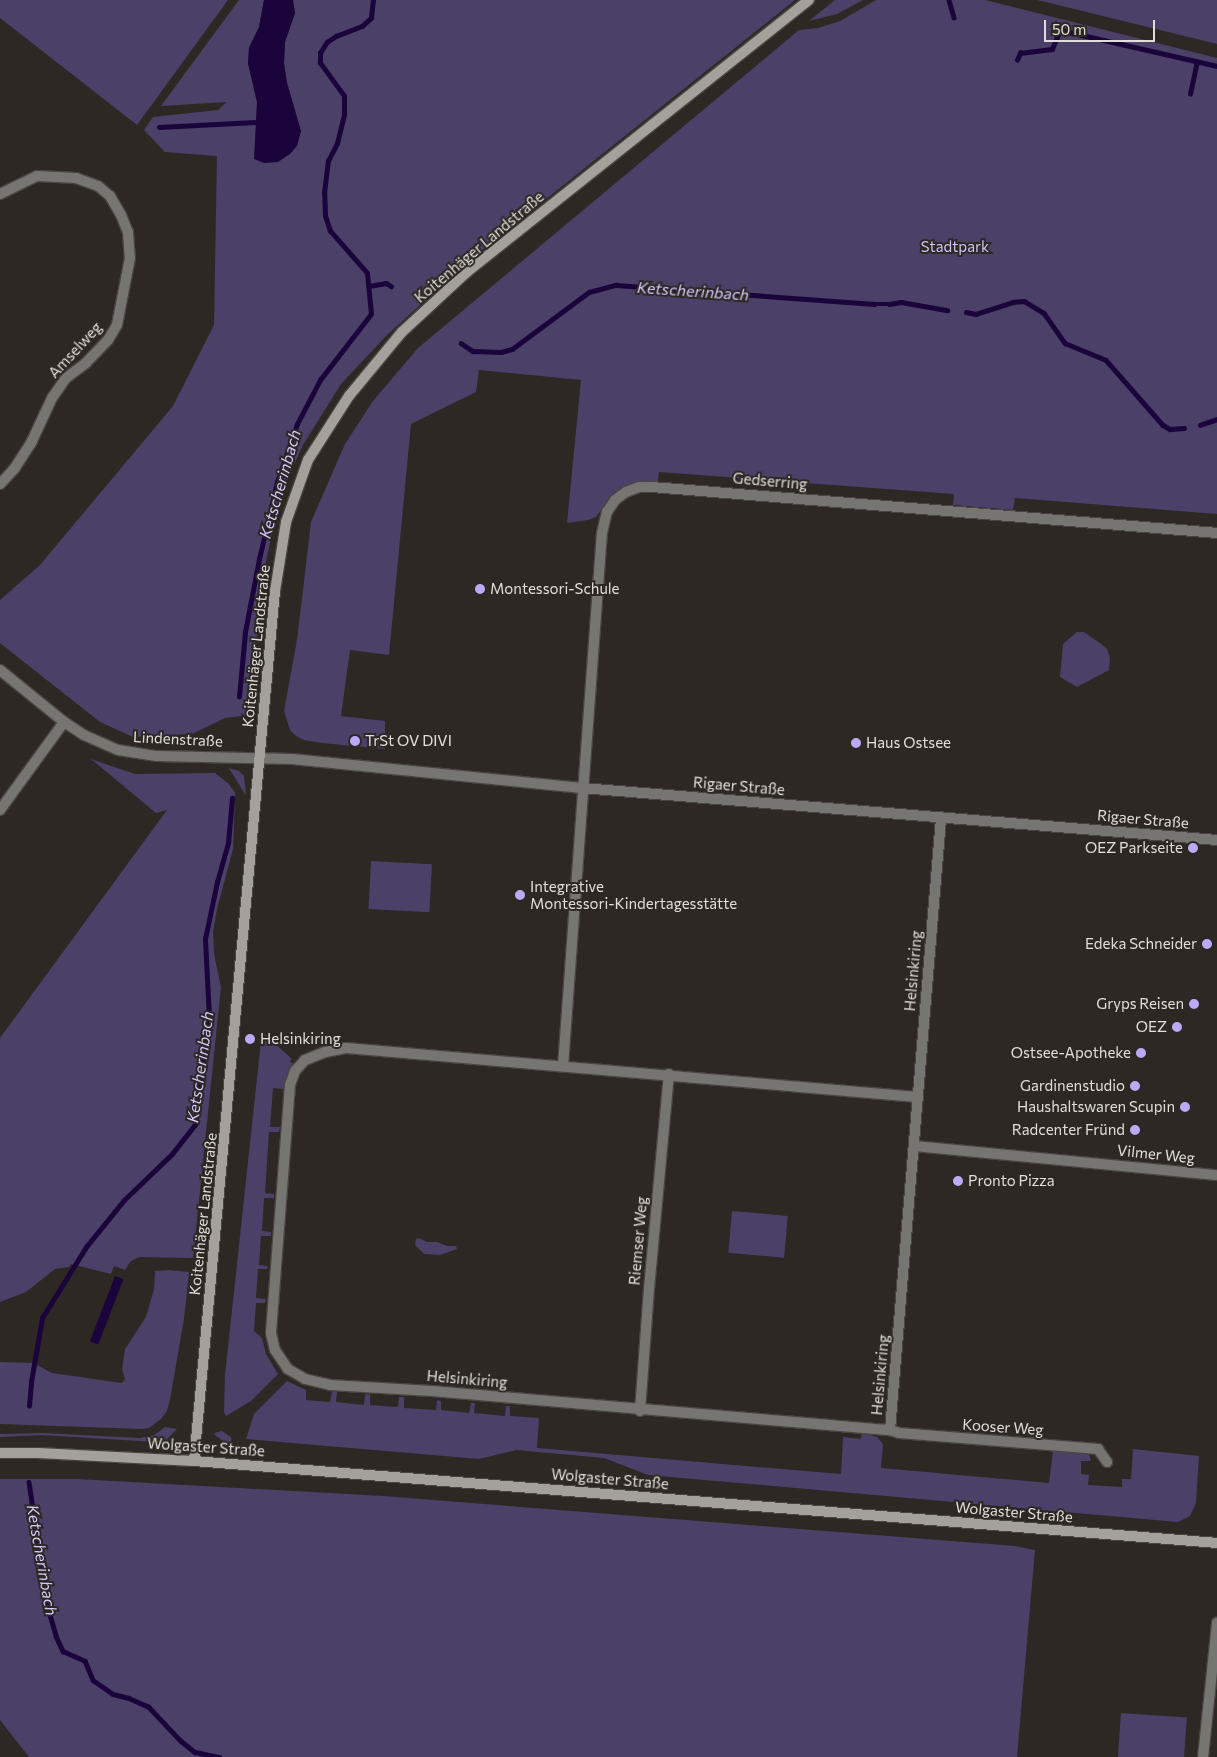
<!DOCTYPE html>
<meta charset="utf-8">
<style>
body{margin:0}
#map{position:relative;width:1217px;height:1757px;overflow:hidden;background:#2d2824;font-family:Commissioner,sans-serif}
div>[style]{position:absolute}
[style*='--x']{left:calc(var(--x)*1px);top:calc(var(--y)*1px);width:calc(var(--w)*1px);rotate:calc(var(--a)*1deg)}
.green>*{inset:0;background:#4a4068;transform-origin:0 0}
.water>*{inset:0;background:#1b043b;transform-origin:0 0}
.stream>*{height:4.5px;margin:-2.25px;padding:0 2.25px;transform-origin:2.25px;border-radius:2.25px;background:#1b043b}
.roads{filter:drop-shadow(1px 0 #4a4541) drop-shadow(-1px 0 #4a4541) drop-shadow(0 1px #4a4541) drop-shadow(0 -1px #4a4541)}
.street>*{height:10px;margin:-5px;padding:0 5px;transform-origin:5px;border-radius:5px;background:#777572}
.secondary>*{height:10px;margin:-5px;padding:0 5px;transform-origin:5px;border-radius:5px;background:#a4a09c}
.dots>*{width:14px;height:14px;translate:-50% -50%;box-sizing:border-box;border:2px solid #2d2824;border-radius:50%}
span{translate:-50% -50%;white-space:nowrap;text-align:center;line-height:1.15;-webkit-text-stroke:4px #2d2824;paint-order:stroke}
.street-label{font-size:15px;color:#e0ddda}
.park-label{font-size:15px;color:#cfc3fa}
.poi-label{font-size:15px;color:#e0ddda}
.left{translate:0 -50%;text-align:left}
.right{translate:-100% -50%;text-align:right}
.water-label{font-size:16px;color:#d3c7fe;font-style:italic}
.scale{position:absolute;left:1044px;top:20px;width:111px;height:22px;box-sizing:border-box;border:2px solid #e0ddda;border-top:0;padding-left:6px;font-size:15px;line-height:18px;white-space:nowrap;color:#e0ddda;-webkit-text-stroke:4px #2d2824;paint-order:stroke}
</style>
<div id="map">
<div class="green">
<div style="clip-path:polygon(0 0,228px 0,137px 125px,0 18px)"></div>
<div style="clip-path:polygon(239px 0,264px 0,259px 27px,249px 48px,248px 63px,257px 102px,255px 159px,301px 132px,287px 83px,284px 63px,285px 42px,295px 13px,293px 0,795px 0,471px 259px,387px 335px,341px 384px,303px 445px,280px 495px,262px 581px,250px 715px,225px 718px,192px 734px,133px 737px,100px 722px,0 643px,0 600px,40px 565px,173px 406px,214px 325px,217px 156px,165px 152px,144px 130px,153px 117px,218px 110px,227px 102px,161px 106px)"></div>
<div style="clip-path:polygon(835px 0,863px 0,837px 14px,809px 21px)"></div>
<div style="clip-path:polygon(876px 0,985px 0,1217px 58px,1217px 514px,1015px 498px,1013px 510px,953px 505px,954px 494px,659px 472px,658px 481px,639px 481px,615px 492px,596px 517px,588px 520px,567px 523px,581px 380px,479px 370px,476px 392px,411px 424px,389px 655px,350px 650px,341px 716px,385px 721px,385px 749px,322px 743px,304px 740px,296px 736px,290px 730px,284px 711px,297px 640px,311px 522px,345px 444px,373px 401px,418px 348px,799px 30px,818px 28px,840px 21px)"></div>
<div style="clip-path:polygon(1037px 0,1217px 0,1217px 44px,1054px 4px)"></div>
<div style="clip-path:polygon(1077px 632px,1084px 632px,1101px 644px,1107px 649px,1110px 658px,1109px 670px,1077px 687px,1060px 677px,1063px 644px)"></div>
<div style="clip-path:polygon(91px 759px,135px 774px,215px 773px,229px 784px,235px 793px,233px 849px,217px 909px,213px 932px,214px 954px,221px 987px,193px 1258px,139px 1257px,130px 1262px,125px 1270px,114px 1266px,111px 1274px,71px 1264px,69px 1267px,55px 1269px,26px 1292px,0 1302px,0 1038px,167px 810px,156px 813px)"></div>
<div style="clip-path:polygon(229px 768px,239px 771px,244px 776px,246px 796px)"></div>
<div style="left:371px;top:861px;width:61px;height:48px;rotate:3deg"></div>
<div style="clip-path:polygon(262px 1032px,292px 1059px,290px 1061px,295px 1066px,283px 1089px,273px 1088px,270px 1127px,280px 1127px,279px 1132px,269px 1132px,265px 1193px,274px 1194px,274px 1198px,264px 1198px,262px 1231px,271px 1232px,271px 1236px,261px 1236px,259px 1265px,268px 1266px,267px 1269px,258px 1269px,256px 1298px,266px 1299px,265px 1303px,256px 1303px,254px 1331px,262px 1338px,266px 1354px,278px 1374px,251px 1401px,226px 1416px,224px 1412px,225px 1375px)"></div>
<div style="left:732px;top:1211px;width:56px;height:42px;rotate:5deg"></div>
<div style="clip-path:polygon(419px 1238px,427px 1242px,437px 1242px,447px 1246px,456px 1246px,457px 1249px,440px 1255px,424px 1254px,415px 1245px,416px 1239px)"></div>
<div style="clip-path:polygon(169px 1270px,189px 1272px,184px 1319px,170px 1400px,167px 1411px,161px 1419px,149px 1428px,142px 1429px,0 1424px,0 1362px,33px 1363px,52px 1373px,122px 1383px,125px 1379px,122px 1369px,125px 1349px,146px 1317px,154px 1289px,155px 1271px)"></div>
<div style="clip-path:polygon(287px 1381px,306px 1390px,306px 1400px,330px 1402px,332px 1392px,337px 1392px,336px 1402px,364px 1405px,365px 1394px,370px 1395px,370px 1405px,398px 1407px,399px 1397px,404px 1397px,404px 1408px,436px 1410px,437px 1400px,441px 1401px,441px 1410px,469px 1413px,471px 1403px,475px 1403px,474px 1413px,505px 1416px,506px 1406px,510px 1406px,510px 1416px,539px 1418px,537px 1448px,841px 1474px,843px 1437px,861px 1439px,862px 1433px,877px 1437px,883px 1444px,881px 1468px,1049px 1483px,1053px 1450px,1089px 1454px,1091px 1461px,1081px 1461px,1081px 1474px,1089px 1475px,1088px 1485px,1122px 1487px,1122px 1479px,1131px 1479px,1133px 1449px,1199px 1456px,1196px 1503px,1190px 1516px,1178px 1522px,648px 1475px,604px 1458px,516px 1450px,479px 1459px,246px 1439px,254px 1414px)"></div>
<div style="clip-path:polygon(165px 1427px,177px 1429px,167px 1439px,155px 1442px,42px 1435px,0 1437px,0 1434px,4px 1434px,42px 1433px,140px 1438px,154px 1435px)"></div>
<div style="clip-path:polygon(222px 1431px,231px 1437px,232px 1447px,216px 1436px,214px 1433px)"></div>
<div style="clip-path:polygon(0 1479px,77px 1479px,383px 1496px,1015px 1546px,1035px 1550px,1017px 1757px,29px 1757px,0 1720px)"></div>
<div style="left:1121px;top:1713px;width:66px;height:44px;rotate:4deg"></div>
</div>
<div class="water">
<div style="clip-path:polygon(264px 0,293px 0,295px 13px,285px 42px,284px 63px,287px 83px,301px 131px,297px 146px,290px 154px,278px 162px,264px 163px,254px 159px,257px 102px,248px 63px,249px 48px,259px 27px)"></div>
<div style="left:115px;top:1276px;width:9px;height:70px;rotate:21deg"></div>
</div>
<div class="stream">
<div style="--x:949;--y:0;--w:18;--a:74"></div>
<div style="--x:1017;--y:60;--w:8;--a:-67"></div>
<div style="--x:1020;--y:53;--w:32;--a:-7"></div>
<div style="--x:1052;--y:49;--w:21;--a:-67"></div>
<div style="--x:1060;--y:30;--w:161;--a:12.9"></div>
<div style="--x:1190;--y:94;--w:33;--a:-78"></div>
<div style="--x:159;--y:127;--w:98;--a:-2.9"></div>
<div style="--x:369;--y:286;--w:17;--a:-10"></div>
<div style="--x:386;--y:283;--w:6;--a:31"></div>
<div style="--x:966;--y:312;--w:10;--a:11"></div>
<div style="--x:976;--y:314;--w:39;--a:-18"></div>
<div style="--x:1013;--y:302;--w:11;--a:-5"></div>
<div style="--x:1024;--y:301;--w:23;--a:31"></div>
<div style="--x:1044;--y:313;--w:37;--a:55"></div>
<div style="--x:1065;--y:343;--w:44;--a:22.5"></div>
<div style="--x:1106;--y:360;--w:86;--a:48.8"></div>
<div style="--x:1163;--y:425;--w:8;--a:30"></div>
<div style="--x:1170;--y:429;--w:14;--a:-4"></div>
<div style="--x:461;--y:343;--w:14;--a:34"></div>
<div style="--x:473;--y:351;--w:28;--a:2"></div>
<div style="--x:501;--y:352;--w:11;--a:-15"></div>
<div style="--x:512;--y:349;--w:96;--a:-36.5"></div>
<div style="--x:589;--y:292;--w:28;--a:-15"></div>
<div style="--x:616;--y:285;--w:259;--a:4.2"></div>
<div style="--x:874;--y:304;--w:15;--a:0"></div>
<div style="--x:889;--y:304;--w:12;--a:-9"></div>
<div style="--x:901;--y:302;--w:47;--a:9.9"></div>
<div style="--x:1200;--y:425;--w:18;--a:-19"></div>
<div style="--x:239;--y:697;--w:65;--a:-84.7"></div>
<div style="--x:245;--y:632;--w:74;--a:-79.1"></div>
<div style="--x:259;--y:559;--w:79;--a:-76.8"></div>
<div style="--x:277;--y:482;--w:61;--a:-71"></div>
<div style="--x:297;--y:424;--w:50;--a:-62.4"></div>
<div style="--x:320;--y:380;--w:83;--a:-52.3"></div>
<div style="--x:371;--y:314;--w:41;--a:-95.6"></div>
<div style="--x:367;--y:273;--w:56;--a:-131.4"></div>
<div style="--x:330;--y:231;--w:16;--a:-108"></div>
<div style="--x:325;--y:216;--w:23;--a:-92"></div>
<div style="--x:324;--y:193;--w:32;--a:-83"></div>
<div style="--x:328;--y:161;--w:20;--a:-63"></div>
<div style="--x:337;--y:143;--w:30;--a:-76"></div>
<div style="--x:344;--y:114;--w:18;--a:-90"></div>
<div style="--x:344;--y:96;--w:41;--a:-126"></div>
<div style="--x:320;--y:63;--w:10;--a:-90"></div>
<div style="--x:320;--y:53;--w:13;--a:-58"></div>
<div style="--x:327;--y:42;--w:11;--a:-34"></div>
<div style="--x:336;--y:36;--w:28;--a:-21"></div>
<div style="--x:362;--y:26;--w:12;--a:-42"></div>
<div style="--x:371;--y:18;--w:18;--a:-84"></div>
<div style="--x:29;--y:1406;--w:24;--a:-85"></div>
<div style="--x:31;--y:1382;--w:65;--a:-80.2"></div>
<div style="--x:42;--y:1318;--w:84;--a:-58.2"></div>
<div style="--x:86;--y:1247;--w:60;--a:-51"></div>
<div style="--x:124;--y:1200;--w:66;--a:-43.8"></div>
<div style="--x:172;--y:1154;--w:37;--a:-52"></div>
<div style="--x:195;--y:1125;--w:108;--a:-82.5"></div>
<div style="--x:209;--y:1018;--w:79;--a:-92.9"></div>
<div style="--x:205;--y:939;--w:58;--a:-78.1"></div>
<div style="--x:217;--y:882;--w:41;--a:-74.2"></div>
<div style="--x:228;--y:843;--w:45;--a:-84.9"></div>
<div style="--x:29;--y:1482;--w:123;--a:81.6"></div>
<div style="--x:47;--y:1604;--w:33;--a:74"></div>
<div style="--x:56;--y:1636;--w:17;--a:65"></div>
<div style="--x:63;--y:1651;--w:24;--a:24"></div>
<div style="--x:85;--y:1661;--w:21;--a:67"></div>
<div style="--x:93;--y:1680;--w:24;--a:35"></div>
<div style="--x:113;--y:1694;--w:16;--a:14"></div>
<div style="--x:129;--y:1698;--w:22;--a:24"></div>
<div style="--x:149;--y:1707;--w:45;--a:46.8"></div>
<div style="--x:180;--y:1740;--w:19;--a:39"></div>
<div style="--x:195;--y:1752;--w:25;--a:12"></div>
</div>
<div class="roads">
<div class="street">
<div style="--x:0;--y:194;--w:41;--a:-25.9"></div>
<div style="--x:37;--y:176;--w:39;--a:3"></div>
<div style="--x:76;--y:178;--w:23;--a:20"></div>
<div style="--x:98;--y:186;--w:16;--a:40"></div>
<div style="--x:110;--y:196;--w:22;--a:60"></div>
<div style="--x:121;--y:215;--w:18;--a:68"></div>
<div style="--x:128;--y:232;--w:26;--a:86"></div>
<div style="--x:130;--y:258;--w:68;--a:101"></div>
<div style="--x:117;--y:325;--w:17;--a:121"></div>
<div style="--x:108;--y:340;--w:32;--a:134"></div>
<div style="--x:86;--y:363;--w:25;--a:143"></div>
<div style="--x:66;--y:378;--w:24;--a:125"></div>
<div style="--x:52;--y:398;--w:50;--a:115"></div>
<div style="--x:31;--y:443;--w:30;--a:123"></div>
<div style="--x:15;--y:468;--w:22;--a:133"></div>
<div style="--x:0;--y:670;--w:82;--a:39.1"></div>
<div style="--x:64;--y:722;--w:24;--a:33"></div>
<div style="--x:84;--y:735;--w:37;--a:24"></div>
<div style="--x:118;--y:750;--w:39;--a:9"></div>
<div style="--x:157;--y:756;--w:135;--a:1.3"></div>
<div style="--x:292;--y:759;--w:291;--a:5.7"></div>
<div style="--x:582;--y:788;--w:637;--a:4.68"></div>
<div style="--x:0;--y:810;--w:109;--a:-54"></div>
<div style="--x:563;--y:1066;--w:534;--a:-85.82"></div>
<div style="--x:602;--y:533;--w:22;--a:-77"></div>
<div style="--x:607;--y:512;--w:14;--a:-56"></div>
<div style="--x:615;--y:500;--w:14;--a:-36"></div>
<div style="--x:626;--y:492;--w:14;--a:-21"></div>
<div style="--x:639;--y:487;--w:13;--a:0"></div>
<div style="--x:652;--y:487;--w:567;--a:4.65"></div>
<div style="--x:917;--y:1097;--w:573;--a:-175.1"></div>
<div style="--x:346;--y:1048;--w:21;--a:169"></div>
<div style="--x:325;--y:1052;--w:22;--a:158"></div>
<div style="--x:305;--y:1060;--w:15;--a:132"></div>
<div style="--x:295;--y:1071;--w:15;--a:110"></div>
<div style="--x:290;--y:1085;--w:249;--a:94.4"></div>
<div style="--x:271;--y:1333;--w:17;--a:77"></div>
<div style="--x:275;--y:1350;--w:23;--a:56"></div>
<div style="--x:288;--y:1369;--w:20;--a:30"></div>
<div style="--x:305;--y:1379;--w:26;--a:13"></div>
<div style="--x:330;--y:1385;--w:102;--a:3.4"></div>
<div style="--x:432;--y:1391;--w:460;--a:4.9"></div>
<div style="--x:890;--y:1430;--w:9;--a:18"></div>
<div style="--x:899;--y:1433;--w:200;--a:4.6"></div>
<div style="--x:1098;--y:1449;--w:16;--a:55"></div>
<div style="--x:914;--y:1146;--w:304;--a:5.5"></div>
<div style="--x:640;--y:1411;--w:122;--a:-85.8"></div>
<div style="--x:649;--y:1289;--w:216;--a:-84.7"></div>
<div style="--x:890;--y:1430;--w:613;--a:-85.23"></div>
<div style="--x:1203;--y:1757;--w:135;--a:-84"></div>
</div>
<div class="secondary">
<div style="--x:0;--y:1453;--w:38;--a:0"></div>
<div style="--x:38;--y:1453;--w:156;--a:2.9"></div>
<div style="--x:194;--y:1461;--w:1026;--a:4.58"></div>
<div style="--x:194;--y:1461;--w:874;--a:-84.68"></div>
<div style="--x:275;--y:591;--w:70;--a:-80.9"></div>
<div style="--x:286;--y:522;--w:66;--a:-70.5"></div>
<div style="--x:308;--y:460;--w:76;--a:-57.4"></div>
<div style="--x:349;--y:396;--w:83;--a:-50.4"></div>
<div style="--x:402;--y:332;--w:88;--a:-42.7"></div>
<div style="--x:467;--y:272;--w:437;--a:-38.5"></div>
</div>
</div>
<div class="dots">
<div style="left:480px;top:589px;background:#bcaaf6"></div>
<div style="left:355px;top:741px;background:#bcaaf6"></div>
<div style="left:856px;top:743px;background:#bcaaf6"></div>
<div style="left:1193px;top:848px;background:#bcaaf6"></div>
<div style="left:520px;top:895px;background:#bcaaf6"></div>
<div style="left:1207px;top:944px;background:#bcaaf6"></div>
<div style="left:1194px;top:1004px;background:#bcaaf6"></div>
<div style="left:1177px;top:1027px;background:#bcaaf6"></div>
<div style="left:250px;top:1039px;background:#bcaaf6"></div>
<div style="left:1141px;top:1053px;background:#bcaaf6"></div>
<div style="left:1135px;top:1086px;background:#bcaaf6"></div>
<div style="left:1185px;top:1107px;background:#bcaaf6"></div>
<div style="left:1135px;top:1130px;background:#bcaaf6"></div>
<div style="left:958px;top:1181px;background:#bcaaf6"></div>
</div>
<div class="street-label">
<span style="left:479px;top:247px;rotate:-40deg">Koitenhäger Landstraße</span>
<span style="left:75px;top:350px;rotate:-47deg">Amselweg</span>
<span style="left:770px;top:481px;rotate:5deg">Gedserring</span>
<span style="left:256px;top:646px;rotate:-84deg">Koitenhäger Landstraße</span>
<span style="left:178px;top:739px;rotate:3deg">Lindenstraße</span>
<span style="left:739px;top:786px;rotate:5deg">Rigaer Straße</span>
<span style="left:1143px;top:819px;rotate:5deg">Rigaer Straße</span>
<span style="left:913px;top:971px;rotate:-85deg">Helsinkiring</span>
<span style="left:1156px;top:1154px;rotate:6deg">Vilmer Weg</span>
<span style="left:203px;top:1214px;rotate:-84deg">Koitenhäger Landstraße</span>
<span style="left:638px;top:1241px;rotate:-85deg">Riemser Weg</span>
<span style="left:880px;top:1375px;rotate:-85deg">Helsinkiring</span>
<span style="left:467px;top:1379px;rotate:5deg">Helsinkiring</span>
<span style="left:1003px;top:1427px;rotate:4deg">Kooser Weg</span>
<span style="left:206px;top:1447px;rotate:4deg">Wolgaster Straße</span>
<span style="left:610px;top:1479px;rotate:5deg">Wolgaster Straße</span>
<span style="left:1014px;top:1512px;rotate:5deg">Wolgaster Straße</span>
</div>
<div class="park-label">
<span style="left:955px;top:247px">Stadtpark</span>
</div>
<div class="poi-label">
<span class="left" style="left:490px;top:589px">Montessori-Schule</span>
<span class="left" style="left:365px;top:741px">TrSt OV DIVI</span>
<span class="left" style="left:866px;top:743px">Haus Ostsee</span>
<span class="right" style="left:1183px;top:848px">OEZ Parkseite</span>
<span class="left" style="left:530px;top:895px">Integrative<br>Montessori-Kindertagesstätte</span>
<span class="right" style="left:1197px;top:944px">Edeka Schneider</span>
<span class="right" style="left:1184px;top:1004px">Gryps Reisen</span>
<span class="right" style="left:1167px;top:1027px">OEZ</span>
<span class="left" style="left:260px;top:1039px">Helsinkiring</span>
<span class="right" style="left:1131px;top:1053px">Ostsee-Apotheke</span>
<span class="right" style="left:1125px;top:1086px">Gardinenstudio</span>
<span class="right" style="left:1175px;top:1107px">Haushaltswaren Scupin</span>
<span class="right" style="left:1125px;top:1130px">Radcenter Fründ</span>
<span class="left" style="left:968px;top:1181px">Pronto Pizza</span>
</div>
<div class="water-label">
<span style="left:693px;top:291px;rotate:4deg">Ketscherinbach</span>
<span style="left:280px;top:484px;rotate:-74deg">Ketscherinbach</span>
<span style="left:200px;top:1067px;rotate:-82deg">Ketscherinbach</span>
<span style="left:42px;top:1560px;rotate:80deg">Ketscherinbach</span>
</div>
<div class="scale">50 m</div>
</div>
